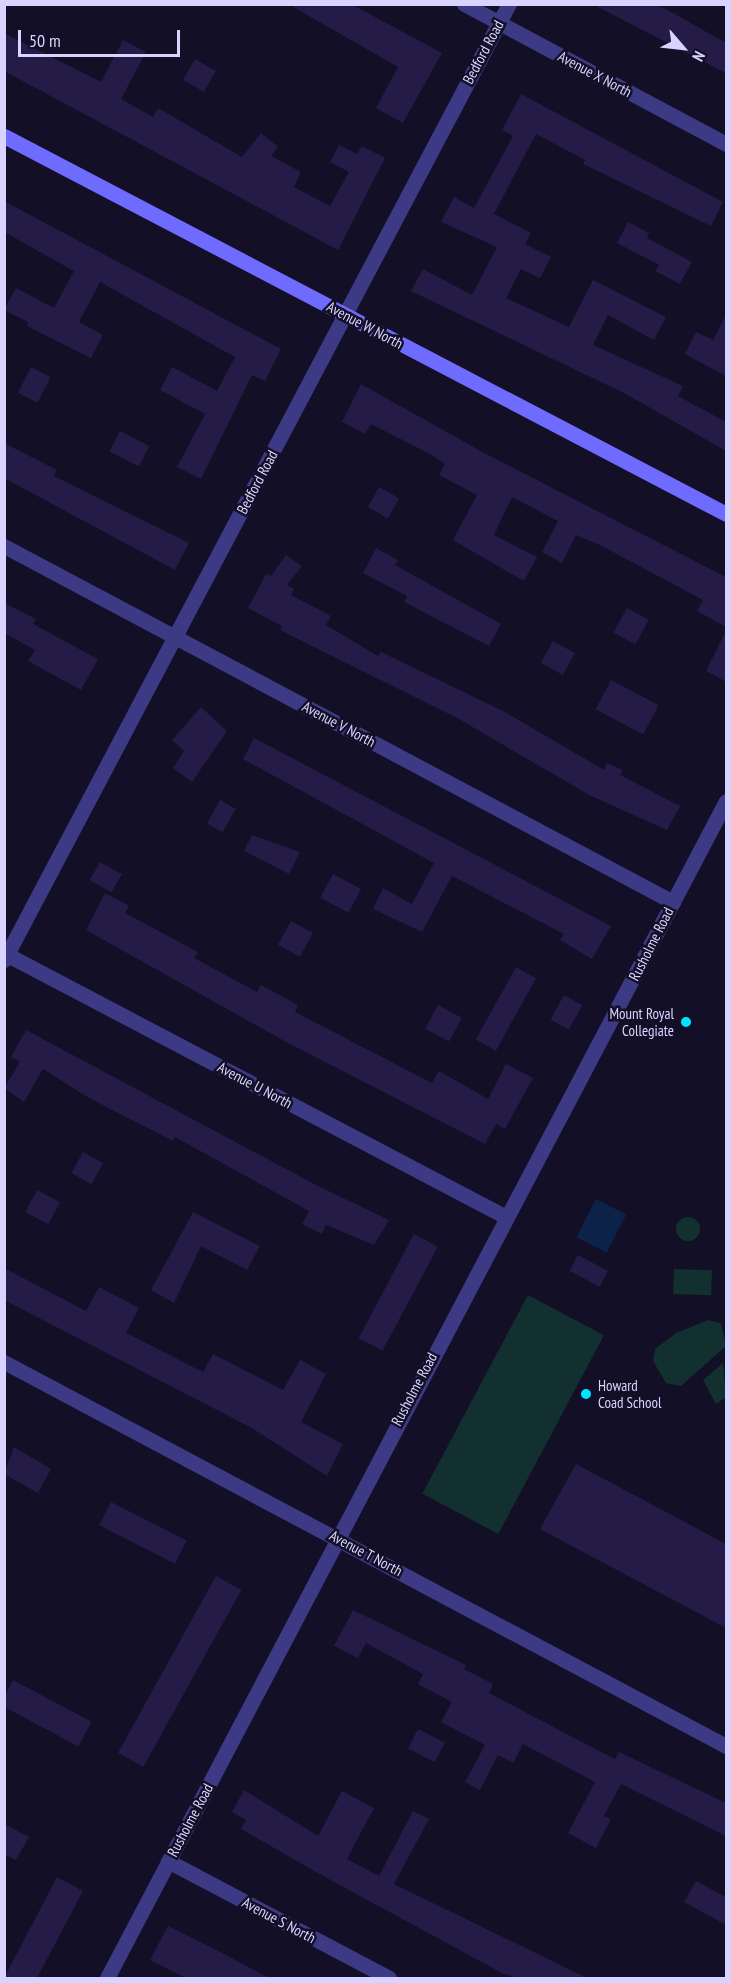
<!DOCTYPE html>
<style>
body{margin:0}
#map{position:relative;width:731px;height:1983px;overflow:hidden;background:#130f26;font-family:"PT Sans Narrow",sans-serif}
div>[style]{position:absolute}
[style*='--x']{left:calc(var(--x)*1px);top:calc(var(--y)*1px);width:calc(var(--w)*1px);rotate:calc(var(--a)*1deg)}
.green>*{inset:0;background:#12302f;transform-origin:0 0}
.round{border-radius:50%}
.water>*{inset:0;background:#0c2248;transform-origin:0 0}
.building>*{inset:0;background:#241b47;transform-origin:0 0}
.street>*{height:15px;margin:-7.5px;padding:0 7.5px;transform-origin:7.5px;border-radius:7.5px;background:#3d3a85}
.secondary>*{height:15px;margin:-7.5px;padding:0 7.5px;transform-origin:7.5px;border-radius:7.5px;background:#6f6bff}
.dots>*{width:16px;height:16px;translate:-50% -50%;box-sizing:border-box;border:3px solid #130f26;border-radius:50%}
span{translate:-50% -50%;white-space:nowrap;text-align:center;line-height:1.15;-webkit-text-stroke:5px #130f26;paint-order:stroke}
.street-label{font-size:15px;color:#d9d4ff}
.poi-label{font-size:15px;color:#d9d4ff}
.right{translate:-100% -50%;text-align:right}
.left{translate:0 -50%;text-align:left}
.frame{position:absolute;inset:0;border:6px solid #d9d4ff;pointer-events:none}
.north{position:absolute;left:653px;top:18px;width:60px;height:60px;-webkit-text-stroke:4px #130f26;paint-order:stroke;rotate:118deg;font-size:16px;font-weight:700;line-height:24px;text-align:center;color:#d9d4ff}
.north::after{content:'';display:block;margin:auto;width:21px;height:27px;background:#d9d4ff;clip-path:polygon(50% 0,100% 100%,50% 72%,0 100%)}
.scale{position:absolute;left:18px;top:30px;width:162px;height:27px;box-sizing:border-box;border:3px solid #d9d4ff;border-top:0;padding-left:8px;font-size:18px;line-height:21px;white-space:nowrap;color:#d9d4ff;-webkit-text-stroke:4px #130f26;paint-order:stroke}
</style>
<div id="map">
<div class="green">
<div class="round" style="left:676px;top:1217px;width:24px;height:24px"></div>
<div style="left:674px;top:1269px;width:38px;height:25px;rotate:2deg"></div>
<div style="left:528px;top:1295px;width:86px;height:225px;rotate:28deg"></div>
<div style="clip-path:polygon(708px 1320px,721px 1323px,726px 1346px,681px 1386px,666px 1383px,653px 1361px,655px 1349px,676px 1333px)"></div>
<div style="clip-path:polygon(723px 1363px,726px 1397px,716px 1404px,703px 1380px)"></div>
</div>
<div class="water">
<div style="left:596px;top:1199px;width:34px;height:43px;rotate:27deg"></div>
</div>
<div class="building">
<div style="clip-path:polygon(288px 4px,351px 4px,442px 53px,403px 123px,376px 108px,398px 67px)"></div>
<div style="clip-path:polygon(592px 4px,650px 4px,666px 9px,726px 43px,726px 73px)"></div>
<div style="clip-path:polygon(4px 33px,101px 82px,123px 40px,146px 52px,121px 99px,153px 117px,158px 108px,242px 157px,261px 133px,278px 147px,271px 156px,301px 172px,294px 187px,330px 206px,349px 172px,330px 162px,339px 145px,357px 154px,362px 146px,385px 158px,338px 250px,4px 71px)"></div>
<div style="left:195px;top:59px;width:24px;height:24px;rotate:30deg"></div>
<div style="clip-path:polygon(521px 94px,723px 202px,711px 226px,583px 164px,585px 160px,536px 134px,494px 214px,531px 233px,525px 244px,551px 257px,540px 278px,521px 269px,506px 298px,569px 327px,593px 280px,666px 317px,654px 340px,608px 315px,593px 345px,683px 386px,678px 396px,726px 422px,726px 451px,624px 393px,411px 291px,423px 269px,472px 295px,497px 247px,441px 222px,454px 197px,474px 208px,513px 136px,502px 130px)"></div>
<div style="clip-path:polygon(4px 201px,281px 349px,265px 381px,252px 375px,201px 479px,177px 467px,205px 414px,160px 390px,172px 367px,217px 391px,235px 357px,100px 282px,79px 322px,103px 335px,91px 358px,27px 326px,28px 322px,4px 310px,16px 288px,54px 308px,74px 271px,4px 232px)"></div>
<div style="clip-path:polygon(628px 222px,649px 233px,647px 238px,692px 262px,680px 284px,655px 271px,659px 265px,617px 243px)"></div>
<div style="clip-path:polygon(726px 315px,726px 376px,685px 354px,696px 332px,713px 340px)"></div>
<div style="left:31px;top:367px;width:22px;height:29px;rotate:27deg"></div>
<div style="clip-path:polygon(361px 384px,486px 454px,726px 577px,726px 627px,697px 611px,703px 600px,600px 545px,576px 535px,562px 563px,542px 552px,558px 521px,512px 497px,494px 535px,537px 557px,524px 581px,453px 540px,477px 495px,439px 475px,445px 464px,430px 454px,371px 424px,365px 434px,342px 422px)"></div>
<div style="left:120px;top:431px;width:33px;height:23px;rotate:27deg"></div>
<div style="clip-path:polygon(4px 443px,57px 470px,54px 476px,189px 543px,175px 570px,4px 478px)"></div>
<div style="left:379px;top:487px;width:23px;height:23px;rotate:29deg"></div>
<div style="clip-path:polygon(376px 548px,398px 560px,395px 565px,501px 624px,489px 646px,404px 602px,407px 596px,363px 573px)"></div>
<div style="clip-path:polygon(286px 555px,302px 566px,287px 585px,294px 589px,291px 595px,331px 616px,326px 625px,378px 656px,381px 652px,505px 712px,604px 770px,607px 763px,623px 770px,620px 775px,680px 806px,667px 830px,591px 796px,457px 718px,280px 630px,282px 626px,248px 608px,266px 574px,271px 576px)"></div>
<div style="clip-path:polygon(4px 603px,36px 619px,33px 624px,98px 659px,81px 690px,28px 661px,35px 650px,4px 633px)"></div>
<div style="left:627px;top:608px;width:25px;height:28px;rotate:29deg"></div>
<div style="clip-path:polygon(726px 631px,726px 682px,706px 671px)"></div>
<div style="left:553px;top:641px;width:25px;height:25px;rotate:29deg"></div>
<div style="left:611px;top:680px;width:54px;height:33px;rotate:28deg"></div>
<div style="clip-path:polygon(201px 707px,227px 731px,192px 782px,173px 768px,184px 751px,172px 740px)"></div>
<div style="clip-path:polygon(254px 738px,611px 926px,592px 959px,560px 940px,564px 934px,452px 876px,422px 932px,373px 909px,383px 888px,412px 904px,434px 863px,243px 759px)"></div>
<div style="left:220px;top:800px;width:18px;height:27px;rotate:29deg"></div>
<div style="clip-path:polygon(252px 835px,300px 852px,289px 874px,244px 851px)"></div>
<div style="left:100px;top:862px;width:25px;height:21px;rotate:29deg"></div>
<div style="left:333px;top:874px;width:32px;height:27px;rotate:28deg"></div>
<div style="clip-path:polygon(105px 893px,129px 906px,125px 913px,198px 952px,194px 958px,257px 992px,261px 985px,298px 1005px,295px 1012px,432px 1083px,439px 1071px,488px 1099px,506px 1064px,533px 1078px,505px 1129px,496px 1124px,485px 1144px,286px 1042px,86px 930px)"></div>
<div style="left:291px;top:921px;width:25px;height:27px;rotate:29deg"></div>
<div style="left:516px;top:967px;width:23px;height:83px;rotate:29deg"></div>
<div style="left:564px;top:995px;width:21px;height:28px;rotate:29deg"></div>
<div style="left:438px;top:1005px;width:27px;height:27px;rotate:28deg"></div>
<div style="clip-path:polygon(26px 1030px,316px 1185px,389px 1220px,374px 1245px,326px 1225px,322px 1234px,302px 1224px,309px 1211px,175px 1137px,173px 1141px,89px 1098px,43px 1069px,24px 1102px,4px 1088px,20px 1062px,11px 1057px)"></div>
<div style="left:83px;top:1152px;width:23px;height:24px;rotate:29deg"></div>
<div style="left:37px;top:1190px;width:26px;height:25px;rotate:28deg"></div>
<div style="clip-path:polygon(193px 1212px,260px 1246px,247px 1270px,201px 1246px,174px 1303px,151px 1290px)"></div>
<div style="left:414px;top:1234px;width:27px;height:118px;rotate:28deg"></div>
<div style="left:578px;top:1255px;width:34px;height:18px;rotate:28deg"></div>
<div style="clip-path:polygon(4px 1268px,86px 1311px,99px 1287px,139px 1308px,126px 1333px,203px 1372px,213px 1354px,283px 1390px,300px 1360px,326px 1374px,301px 1422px,343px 1444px,327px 1476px,250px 1427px,4px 1300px)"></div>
<div style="clip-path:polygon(14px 1447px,51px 1469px,38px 1493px,4px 1474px)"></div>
<div style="clip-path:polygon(576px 1464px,726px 1544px,726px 1628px,540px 1529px)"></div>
<div style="left:111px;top:1502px;width:85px;height:26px;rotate:27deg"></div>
<div style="left:216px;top:1576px;width:29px;height:202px;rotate:29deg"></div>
<div style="clip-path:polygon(353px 1610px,466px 1665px,464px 1669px,493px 1684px,489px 1693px,599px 1751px,615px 1759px,619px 1752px,726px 1803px,726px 1836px,621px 1784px,604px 1816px,611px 1819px,596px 1848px,568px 1833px,595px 1782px,523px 1744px,513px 1763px,498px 1755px,480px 1790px,465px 1782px,485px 1745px,441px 1722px,452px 1702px,418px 1684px,423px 1674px,366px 1643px,358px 1658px,334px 1646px)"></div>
<div style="left:13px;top:1680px;width:89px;height:28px;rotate:28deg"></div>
<div style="left:418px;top:1729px;width:30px;height:22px;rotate:27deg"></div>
<div style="clip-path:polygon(244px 1790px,318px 1836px,342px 1791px,374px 1808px,347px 1859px,379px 1876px,413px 1811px,429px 1819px,394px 1884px,587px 1978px,517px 1978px,502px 1973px,323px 1876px,241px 1829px,246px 1820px,232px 1812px)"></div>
<div style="clip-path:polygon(4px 1824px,29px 1837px,16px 1860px,4px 1854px)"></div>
<div style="clip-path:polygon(57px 1877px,83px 1891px,37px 1978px,4px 1978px)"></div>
<div style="clip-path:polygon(696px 1881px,726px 1897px,726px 1925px,684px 1902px)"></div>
<div style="clip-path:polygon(168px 1926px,220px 1952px,269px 1978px,186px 1978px,150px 1960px)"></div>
</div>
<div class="street">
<div style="--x:464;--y:4;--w:297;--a:28.1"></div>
<div style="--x:4;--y:546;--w:758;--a:28.02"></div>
<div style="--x:4;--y:953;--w:567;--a:27.74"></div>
<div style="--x:4;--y:960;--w:1081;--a:-62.16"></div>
<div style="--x:4;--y:1362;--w:818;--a:28.01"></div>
<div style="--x:168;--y:1861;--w:250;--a:27.9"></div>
<div style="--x:107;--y:1978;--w:1330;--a:-62.26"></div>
</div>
<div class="secondary">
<div style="--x:4;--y:136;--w:815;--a:27.63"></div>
</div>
<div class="dots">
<div style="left:686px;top:1022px;background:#00e5ff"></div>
<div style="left:586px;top:1394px;background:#00e5ff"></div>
</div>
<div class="street-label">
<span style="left:483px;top:52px;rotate:-62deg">Bedford Road</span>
<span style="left:595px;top:74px;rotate:28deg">Avenue X North</span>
<span style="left:365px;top:325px;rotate:28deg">Avenue W North</span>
<span style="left:257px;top:482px;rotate:-62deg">Bedford Road</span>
<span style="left:339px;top:724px;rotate:28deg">Avenue V North</span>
<span style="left:651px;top:944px;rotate:-63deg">Rusholme Road</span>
<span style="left:255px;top:1085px;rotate:28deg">Avenue U North</span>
<span style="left:414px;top:1389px;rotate:-62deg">Rusholme Road</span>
<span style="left:366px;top:1553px;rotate:28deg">Avenue T North</span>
<span style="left:190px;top:1820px;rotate:-62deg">Rusholme Road</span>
<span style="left:279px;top:1920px;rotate:28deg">Avenue S North</span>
</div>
<div class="poi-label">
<span class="right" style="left:674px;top:1022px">Mount Royal<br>Collegiate</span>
<span class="left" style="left:598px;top:1394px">Howard<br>Coad School</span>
</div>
<div class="frame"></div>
<div class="north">N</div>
<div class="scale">50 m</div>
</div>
